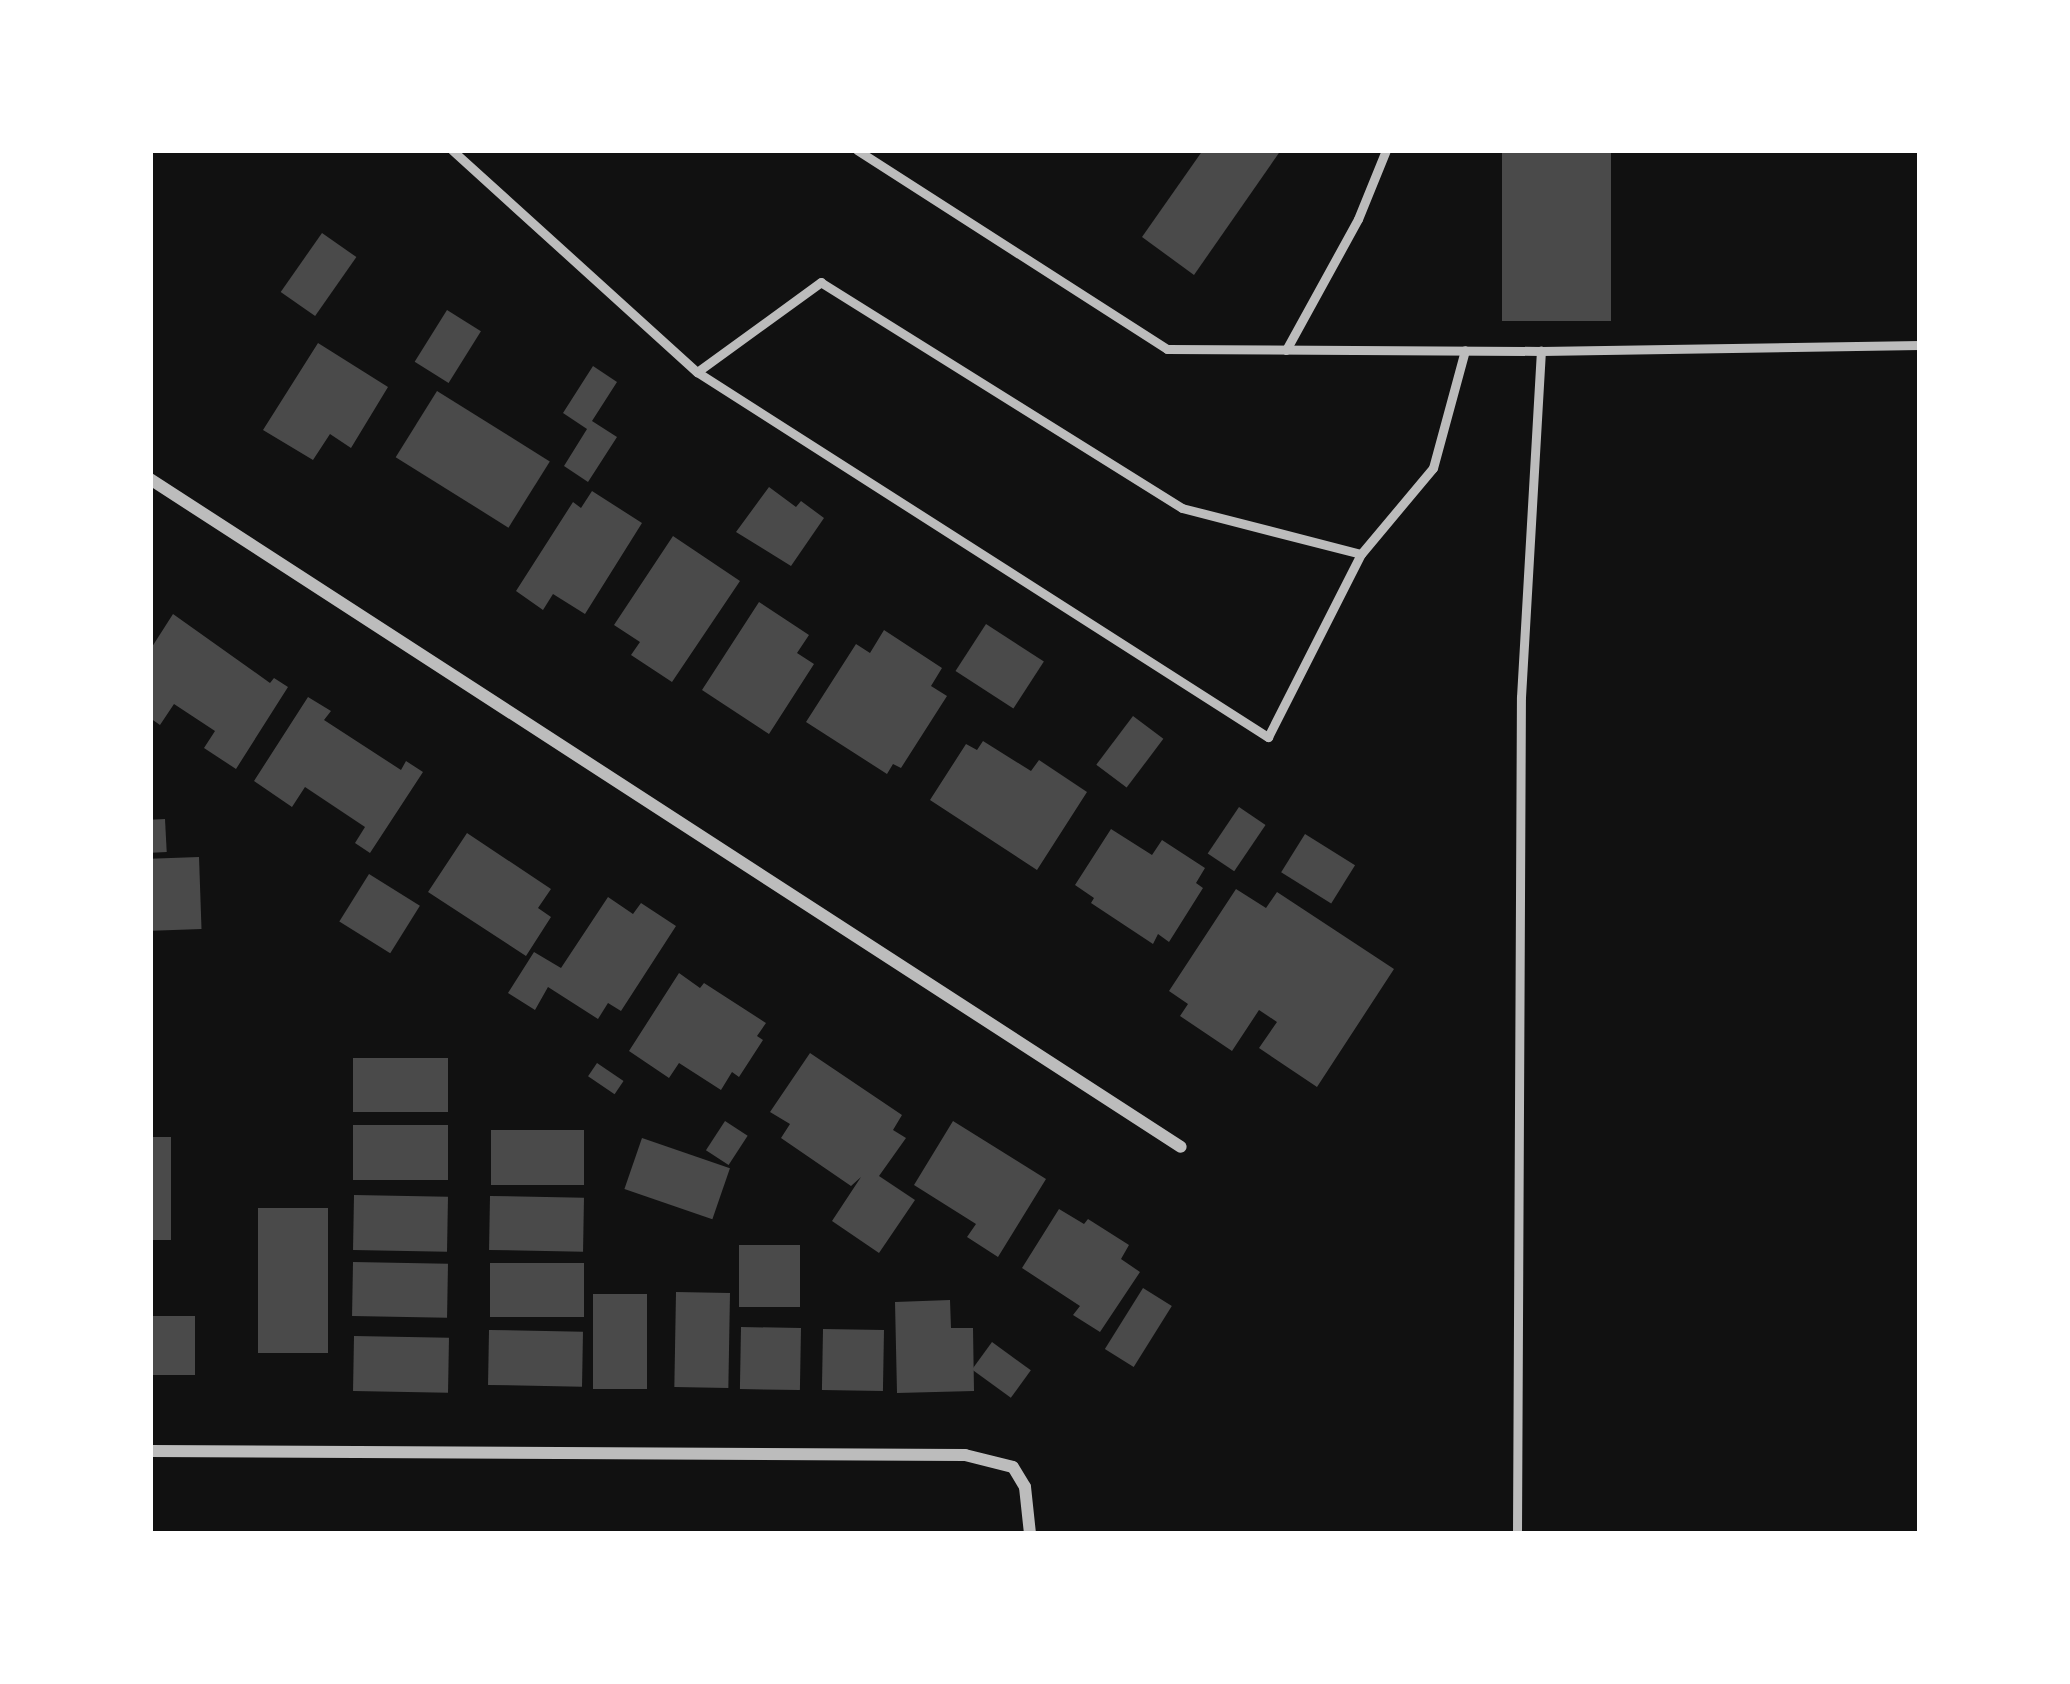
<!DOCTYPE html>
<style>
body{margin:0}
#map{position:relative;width:2070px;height:1684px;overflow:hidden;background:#111;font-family:Jost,sans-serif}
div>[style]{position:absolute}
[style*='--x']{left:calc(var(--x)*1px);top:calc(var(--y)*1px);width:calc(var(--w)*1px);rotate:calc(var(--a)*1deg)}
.building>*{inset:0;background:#4a4a4a;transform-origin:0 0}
.service>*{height:9px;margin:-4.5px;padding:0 4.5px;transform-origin:4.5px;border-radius:4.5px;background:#bcbcbc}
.minor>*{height:12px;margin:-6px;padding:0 6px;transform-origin:6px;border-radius:6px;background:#bcbcbc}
span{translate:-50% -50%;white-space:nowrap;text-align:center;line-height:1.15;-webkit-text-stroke:9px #fff;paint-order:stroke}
.frame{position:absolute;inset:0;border:153px solid #fff;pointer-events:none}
</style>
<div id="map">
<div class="building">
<div style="clip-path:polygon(1203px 150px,1281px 150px,1194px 275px,1142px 237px)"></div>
<div style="left:1502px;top:150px;width:109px;height:171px"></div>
<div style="left:322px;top:233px;width:42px;height:72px;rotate:35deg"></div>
<div style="left:447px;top:310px;width:40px;height:61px;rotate:32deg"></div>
<div style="clip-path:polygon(318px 343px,388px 387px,351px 448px,330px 434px,313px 460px,263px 430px)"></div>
<div style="clip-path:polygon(593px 366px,617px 382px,592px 421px,617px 437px,588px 482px,564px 466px,587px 429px,563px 413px)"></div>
<div style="left:437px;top:391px;width:133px;height:78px;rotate:32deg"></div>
<div style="clip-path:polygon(769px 487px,796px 507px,801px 501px,824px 518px,791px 566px,736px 532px)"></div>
<div style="clip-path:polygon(592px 491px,642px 523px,585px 614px,553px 594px,543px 610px,516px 591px,573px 502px,581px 508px)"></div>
<div style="clip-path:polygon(673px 536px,740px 581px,672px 682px,631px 655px,640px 642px,614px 625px)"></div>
<div style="clip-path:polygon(759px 602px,809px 635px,797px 653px,814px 664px,769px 734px,702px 690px)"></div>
<div style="clip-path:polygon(173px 614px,270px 683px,274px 678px,288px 687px,236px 769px,204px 748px,215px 731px,174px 704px,160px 725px,150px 718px,150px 650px)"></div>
<div style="left:986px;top:624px;width:69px;height:56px;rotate:33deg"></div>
<div style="clip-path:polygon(884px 630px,942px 668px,931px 686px,947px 696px,901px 768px,893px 764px,887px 774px,806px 722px,856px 644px,870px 653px)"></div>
<div style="clip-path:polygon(308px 697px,331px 711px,324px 720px,401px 770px,406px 761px,423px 772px,370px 853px,355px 843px,365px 827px,305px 787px,292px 807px,254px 781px)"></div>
<div style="left:1133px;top:716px;width:38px;height:61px;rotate:37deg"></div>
<div style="clip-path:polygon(983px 741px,1031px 771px,1039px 760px,1087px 792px,1037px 870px,930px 800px,966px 744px,977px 750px)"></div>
<div style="left:1239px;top:807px;width:32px;height:56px;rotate:34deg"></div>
<div style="left:165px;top:819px;width:33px;height:15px;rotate:87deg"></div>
<div style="clip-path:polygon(1111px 829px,1152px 855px,1162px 840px,1205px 868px,1196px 883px,1203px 888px,1169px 942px,1158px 934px,1153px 944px,1091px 903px,1094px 898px,1075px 885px)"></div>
<div style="clip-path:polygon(467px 833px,551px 889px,538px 908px,551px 917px,526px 956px,428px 892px)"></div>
<div style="left:1305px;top:834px;width:59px;height:45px;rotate:32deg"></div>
<div style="left:199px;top:857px;width:72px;height:49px;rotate:88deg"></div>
<div style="left:369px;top:874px;width:60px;height:56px;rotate:32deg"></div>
<div style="clip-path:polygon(1236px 889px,1266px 908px,1277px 892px,1394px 969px,1317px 1087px,1259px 1048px,1277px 1022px,1259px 1010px,1232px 1051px,1180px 1016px,1188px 1004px,1169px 991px)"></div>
<div style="clip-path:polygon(608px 897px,633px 914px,641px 903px,676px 926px,621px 1011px,608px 1003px,598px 1019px,548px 987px,535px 1010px,508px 993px,534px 952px,561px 968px)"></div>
<div style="clip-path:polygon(679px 973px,700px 988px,704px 983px,766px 1023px,757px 1036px,763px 1040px,739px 1077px,732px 1072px,721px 1090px,679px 1063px,669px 1078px,629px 1051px)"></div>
<div style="clip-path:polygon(810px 1053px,902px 1115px,893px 1130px,906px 1138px,879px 1176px,915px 1200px,879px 1253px,832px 1221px,861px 1177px,851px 1186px,781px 1138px,790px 1124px,770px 1112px)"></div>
<div style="left:353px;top:1058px;width:95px;height:54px"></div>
<div style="left:597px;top:1063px;width:32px;height:16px;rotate:34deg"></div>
<div style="left:725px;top:1121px;width:27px;height:35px;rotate:33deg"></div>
<div style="clip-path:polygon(953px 1121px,1046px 1179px,998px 1257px,967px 1237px,976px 1224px,914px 1185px)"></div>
<div style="left:353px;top:1125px;width:95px;height:55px"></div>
<div style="left:491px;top:1130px;width:93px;height:55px"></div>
<div style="left:150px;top:1137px;width:21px;height:103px"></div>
<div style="left:642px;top:1138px;width:93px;height:54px;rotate:19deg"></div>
<div style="left:354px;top:1195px;width:94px;height:55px;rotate:1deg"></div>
<div style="left:490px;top:1196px;width:94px;height:54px;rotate:1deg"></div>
<div style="left:258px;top:1208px;width:70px;height:145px"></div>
<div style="clip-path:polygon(1059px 1209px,1084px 1224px,1088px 1219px,1129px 1245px,1121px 1259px,1140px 1272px,1100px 1332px,1073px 1315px,1080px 1306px,1022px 1268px)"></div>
<div style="left:739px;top:1245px;width:61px;height:62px"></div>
<div style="left:353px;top:1262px;width:95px;height:54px;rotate:1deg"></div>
<div style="left:490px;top:1263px;width:94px;height:54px"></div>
<div style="left:1143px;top:1288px;width:34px;height:72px;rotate:32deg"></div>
<div style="left:676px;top:1292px;width:54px;height:95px;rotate:1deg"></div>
<div style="left:593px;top:1294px;width:54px;height:95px"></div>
<div style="clip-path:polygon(950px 1300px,951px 1328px,973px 1328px,974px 1391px,897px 1393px,895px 1302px)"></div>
<div style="left:150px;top:1316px;width:45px;height:59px"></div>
<div style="left:741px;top:1327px;width:60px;height:62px;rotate:1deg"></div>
<div style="left:823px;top:1329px;width:61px;height:61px;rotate:1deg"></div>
<div style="left:489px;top:1330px;width:94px;height:55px;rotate:1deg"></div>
<div style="left:354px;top:1336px;width:95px;height:55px;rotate:1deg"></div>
<div style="left:992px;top:1342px;width:48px;height:34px;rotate:36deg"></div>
</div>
<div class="service">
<div style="--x:452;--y:150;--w:331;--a:42.2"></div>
<div style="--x:857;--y:150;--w:368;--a:32.7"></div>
<div style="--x:1167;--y:349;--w:374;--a:0.3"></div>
<div style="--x:1286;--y:350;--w:149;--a:-61.2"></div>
<div style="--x:1358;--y:219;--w:74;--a:-67.9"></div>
<div style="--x:1361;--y:554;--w:185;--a:-165.6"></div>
<div style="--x:1182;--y:508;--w:426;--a:-148"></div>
<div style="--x:821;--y:282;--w:153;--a:144"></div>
<div style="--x:697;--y:372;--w:678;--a:32.59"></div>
<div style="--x:1268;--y:737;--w:205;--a:-63.1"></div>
<div style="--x:1361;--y:554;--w:112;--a:-50.1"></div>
<div style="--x:1433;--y:468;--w:122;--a:-74.8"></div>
<div style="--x:1517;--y:1534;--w:837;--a:-89.73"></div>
<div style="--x:1521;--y:697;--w:347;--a:-86.7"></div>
<div style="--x:1541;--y:351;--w:379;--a:-0.9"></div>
</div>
<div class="minor">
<div style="--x:150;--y:479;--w:1228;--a:32.94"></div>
<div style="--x:150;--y:1451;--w:815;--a:0.28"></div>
<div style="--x:965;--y:1455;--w:49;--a:14"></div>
<div style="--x:1013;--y:1467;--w:23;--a:59"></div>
<div style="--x:1025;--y:1487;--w:47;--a:83.9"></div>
</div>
<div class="frame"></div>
</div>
